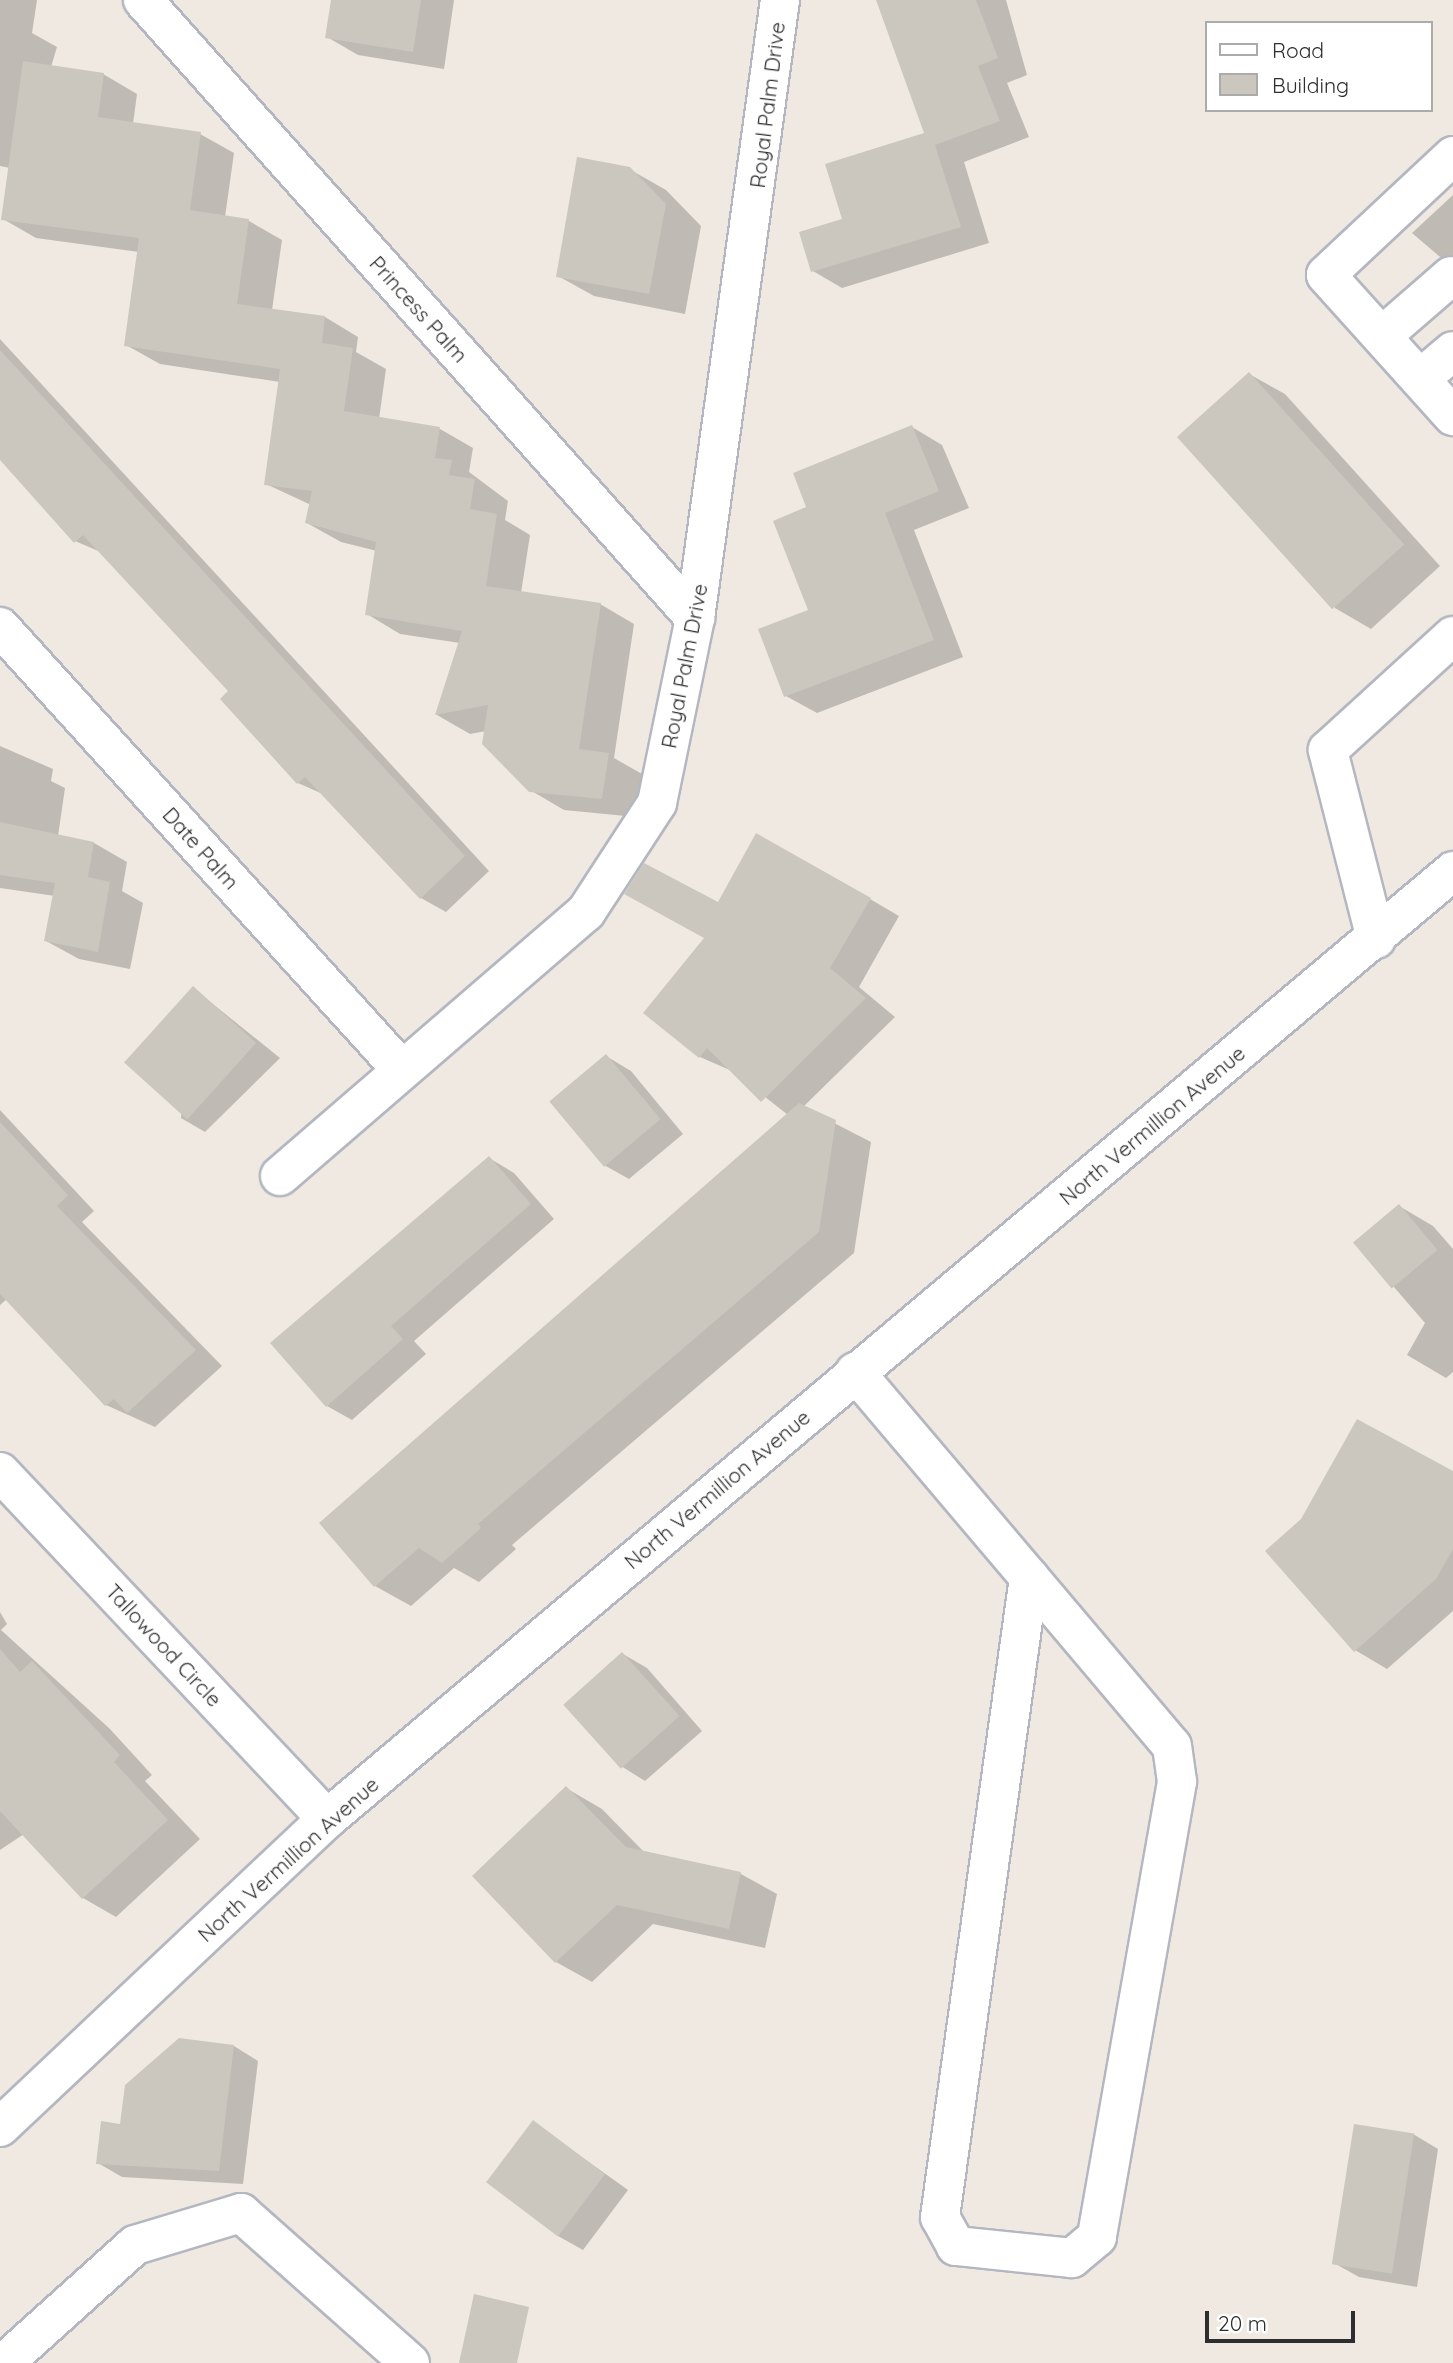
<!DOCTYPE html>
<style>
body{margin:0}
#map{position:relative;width:1453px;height:2363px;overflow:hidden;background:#efe9e1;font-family:Quicksand,sans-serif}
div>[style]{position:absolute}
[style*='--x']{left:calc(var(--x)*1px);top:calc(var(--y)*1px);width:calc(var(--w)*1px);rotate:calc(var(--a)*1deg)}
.shadow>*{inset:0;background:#0003}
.building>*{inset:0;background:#cbc7bf;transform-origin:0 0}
.roads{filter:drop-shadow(2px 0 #b4b7c1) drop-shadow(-2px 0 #b4b7c1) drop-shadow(0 2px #b4b7c1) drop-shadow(0 -2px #b4b7c1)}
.minor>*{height:38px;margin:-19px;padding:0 19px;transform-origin:19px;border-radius:19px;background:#fff}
span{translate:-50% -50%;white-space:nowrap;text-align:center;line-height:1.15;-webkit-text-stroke:5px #fff;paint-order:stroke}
.street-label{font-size:21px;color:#2e2e2e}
.legend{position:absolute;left:1205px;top:21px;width:228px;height:91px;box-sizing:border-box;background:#fff;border:2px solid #ababab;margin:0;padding:9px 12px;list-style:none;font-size:21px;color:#2e2e2e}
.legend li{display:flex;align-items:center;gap:14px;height:35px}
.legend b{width:35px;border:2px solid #ababab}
.scale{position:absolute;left:1205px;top:2311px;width:150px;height:32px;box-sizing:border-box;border:4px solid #2e2e2e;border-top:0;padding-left:9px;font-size:21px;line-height:24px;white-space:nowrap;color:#2e2e2e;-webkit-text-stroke:5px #fff;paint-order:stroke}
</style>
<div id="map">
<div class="shadow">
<div style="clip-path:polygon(0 0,37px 0,32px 33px,57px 47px,51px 67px,103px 74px,137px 94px,133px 124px,200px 134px,234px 153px,225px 217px,249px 221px,282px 240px,272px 310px,325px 317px,358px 337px,356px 352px,386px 369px,379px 419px,440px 429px,473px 448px,469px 472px,508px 501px,505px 520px,530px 535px,521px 593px,600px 604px,634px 624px,614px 758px,642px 774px,636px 817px,564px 810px,530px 790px,486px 731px,470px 734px,437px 715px,460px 643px,400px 634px,367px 614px,377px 551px,341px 542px,307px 523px,311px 505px,266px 484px,280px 382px,160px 364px,126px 345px,139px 252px,36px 238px,3px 219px,10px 168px,0 166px)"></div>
<div style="clip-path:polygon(332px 0,454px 0,444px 69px,358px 55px,327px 37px)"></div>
<div style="clip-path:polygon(878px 0,1006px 0,1027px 75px,1007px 83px,1029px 137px,964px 162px,989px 243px,842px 288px,813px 271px,844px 220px,926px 134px)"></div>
<div style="clip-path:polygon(629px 169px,666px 190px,701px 226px,685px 314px,594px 296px,558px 276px)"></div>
<div style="clip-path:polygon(1453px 195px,1453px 268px,1412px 233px)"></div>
<div style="clip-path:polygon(0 339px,489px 871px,446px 912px,421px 898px,325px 795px,298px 783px,231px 691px,103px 553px,75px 541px,0 458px)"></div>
<div style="clip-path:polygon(1249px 374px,1285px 394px,1440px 566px,1371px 629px,1335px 608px)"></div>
<div style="clip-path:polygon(912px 427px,942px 445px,969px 508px,914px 530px,963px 657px,817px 713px,786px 696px,810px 611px,809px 508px)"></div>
<div style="clip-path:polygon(0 746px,53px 769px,51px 781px,65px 788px,58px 836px,94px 843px,127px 862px,122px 891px,143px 903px,130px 969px,79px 959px,46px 941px,55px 896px,0 888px)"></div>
<div style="clip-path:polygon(870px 899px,899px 916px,859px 987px,895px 1017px,803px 1107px,871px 1142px,854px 1253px,512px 1545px,516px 1549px,479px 1582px,454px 1568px,411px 1606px,375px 1586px,788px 1115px,732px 1071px,700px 1057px,707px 938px,719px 904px)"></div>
<div style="clip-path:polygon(193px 988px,280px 1058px,205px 1132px,181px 1118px)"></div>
<div style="clip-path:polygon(606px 1056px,631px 1071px,683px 1134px,629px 1179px,604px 1165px)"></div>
<div style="clip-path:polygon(0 1110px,94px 1211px,82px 1222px,222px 1366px,155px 1427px,106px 1405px,7px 1299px,0 1305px)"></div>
<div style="clip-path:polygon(489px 1158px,514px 1173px,554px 1219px,414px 1341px,426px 1354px,352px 1420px,327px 1406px)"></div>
<div style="clip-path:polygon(1399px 1206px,1433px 1226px,1453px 1249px,1453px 1372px,1446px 1378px,1407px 1355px,1425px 1323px,1356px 1243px)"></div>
<div style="clip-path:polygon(1453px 1473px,1453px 1611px,1387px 1669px,1355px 1650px,1303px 1520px)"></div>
<div style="clip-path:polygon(0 1612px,7px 1624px,1px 1630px,110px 1729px,152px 1775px,145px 1781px,200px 1839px,116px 1917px,83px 1898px,24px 1834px,0 1850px)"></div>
<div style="clip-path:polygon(623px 1654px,647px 1668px,702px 1731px,645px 1781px,621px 1766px)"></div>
<div style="clip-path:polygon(566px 1788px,602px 1809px,645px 1853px,741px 1874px,777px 1894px,765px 1948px,653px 1924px,592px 1982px,556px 1962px)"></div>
<div style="clip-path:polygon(234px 2046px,258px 2061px,243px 2184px,122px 2177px,98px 2163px,121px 2126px)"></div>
<div style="clip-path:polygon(533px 2122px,628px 2190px,583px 2250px,558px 2236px)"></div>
<div style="clip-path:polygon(1413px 2134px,1438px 2149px,1417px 2287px,1359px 2277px,1334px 2263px)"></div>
</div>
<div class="building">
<div style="clip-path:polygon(331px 0,421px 0,413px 52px,325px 38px)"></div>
<div style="clip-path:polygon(876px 0,976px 0,998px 58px,978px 66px,1000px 121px,935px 145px,961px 227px,811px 272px,799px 232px,842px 219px,825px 164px,924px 133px)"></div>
<div style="clip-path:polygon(23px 61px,104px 73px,98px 117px,201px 132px,190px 210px,249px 219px,237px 304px,325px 316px,322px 343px,353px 348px,344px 411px,440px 427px,435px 458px,452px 460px,449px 475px,475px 479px,470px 509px,497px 514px,486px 586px,601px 603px,579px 749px,609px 753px,602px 799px,529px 792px,482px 744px,488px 705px,435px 715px,462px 631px,365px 615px,376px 542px,305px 523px,312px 491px,264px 485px,280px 369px,124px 346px,139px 238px,1px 220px)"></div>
<div style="clip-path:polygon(577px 157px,630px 167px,666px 204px,649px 294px,556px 277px)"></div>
<div style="clip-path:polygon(0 350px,465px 856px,420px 899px,305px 777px,297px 784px,220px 699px,228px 691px,83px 535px,74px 543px,0 460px)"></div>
<div style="left:1249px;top:372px;width:232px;height:97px;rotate:48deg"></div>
<div style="clip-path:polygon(912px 425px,939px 491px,885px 513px,934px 640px,784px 697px,758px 629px,808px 610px,773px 521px,806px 507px,793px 473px)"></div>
<div style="clip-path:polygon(0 822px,94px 842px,88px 877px,110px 882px,98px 952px,44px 941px,55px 883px,0 875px)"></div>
<div style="clip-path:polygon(756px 833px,871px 898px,830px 968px,866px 998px,761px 1102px,707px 1048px,699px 1058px,643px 1013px,704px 938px,624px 894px,644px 863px,718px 902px)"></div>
<div style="left:193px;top:986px;width:85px;height:103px;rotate:42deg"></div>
<div style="left:606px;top:1054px;width:85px;height:74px;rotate:50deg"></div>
<div style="clip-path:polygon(799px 1103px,836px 1120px,819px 1232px,478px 1524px,481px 1528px,442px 1563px,419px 1548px,374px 1587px,319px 1523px)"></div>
<div style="clip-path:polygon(0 1122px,68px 1195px,57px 1206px,196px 1350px,127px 1413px,114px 1399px,105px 1406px,0 1294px)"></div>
<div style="clip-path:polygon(489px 1156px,531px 1204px,391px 1326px,403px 1339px,326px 1407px,270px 1343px)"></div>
<div style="left:1399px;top:1204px;width:60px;height:60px;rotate:50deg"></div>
<div style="clip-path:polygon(1357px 1419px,1453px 1471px,1453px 1549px,1436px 1579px,1354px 1652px,1265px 1551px,1301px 1519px)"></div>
<div style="clip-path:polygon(0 1649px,20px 1672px,32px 1661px,120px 1755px,114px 1762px,168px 1820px,82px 1899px,0 1811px)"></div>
<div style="left:622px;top:1652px;width:86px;height:79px;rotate:48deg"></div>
<div style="clip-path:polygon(566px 1786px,626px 1847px,741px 1872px,729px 1929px,617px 1905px,555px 1963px,472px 1876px)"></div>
<div style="clip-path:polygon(179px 2038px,234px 2045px,219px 2171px,96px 2164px,101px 2121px,120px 2124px,125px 2085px)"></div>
<div style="left:533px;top:2120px;width:90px;height:78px;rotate:37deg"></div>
<div style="left:1354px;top:2124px;width:61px;height:142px;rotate:9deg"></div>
<div style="clip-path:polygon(474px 2294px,529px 2307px,517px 2363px,459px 2363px)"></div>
</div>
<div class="roads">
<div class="minor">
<div style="--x:143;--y:0;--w:829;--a:48.23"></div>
<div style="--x:1453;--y:156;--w:174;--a:136.9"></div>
<div style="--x:1326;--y:275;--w:190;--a:48"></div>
<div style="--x:1382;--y:336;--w:91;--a:-41"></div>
<div style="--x:1420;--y:379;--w:43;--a:-40.3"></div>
<div style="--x:0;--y:627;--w:598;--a:47.78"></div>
<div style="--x:1376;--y:939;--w:195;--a:-104.3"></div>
<div style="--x:1328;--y:750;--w:169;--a:-42.4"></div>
<div style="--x:280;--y:1176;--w:404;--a:-40.8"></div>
<div style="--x:586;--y:912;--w:130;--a:-56.9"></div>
<div style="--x:657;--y:803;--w:189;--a:-78.4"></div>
<div style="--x:695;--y:618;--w:624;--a:-82.17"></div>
<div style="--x:855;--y:1372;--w:269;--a:49.7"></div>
<div style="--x:1029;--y:1577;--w:221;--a:49.8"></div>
<div style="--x:1172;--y:1746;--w:36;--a:82"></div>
<div style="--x:1177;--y:1782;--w:462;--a:100"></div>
<div style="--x:1097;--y:2237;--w:33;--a:140"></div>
<div style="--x:1072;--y:2258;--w:117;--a:-174.1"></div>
<div style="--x:956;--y:2246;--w:33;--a:-119"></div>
<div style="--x:940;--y:2217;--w:646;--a:-82.08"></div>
<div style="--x:0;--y:1472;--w:477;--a:46.7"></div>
<div style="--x:0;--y:2127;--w:449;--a:-43.3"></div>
<div style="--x:327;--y:1819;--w:1472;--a:-40.09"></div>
<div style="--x:4;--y:2363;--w:176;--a:-42"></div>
<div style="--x:135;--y:2245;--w:111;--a:-16.8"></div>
<div style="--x:241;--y:2213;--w:226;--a:41.6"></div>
</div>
</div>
<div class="street-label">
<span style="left:767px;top:105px;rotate:-83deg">Royal Palm Drive</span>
<span style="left:419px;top:309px;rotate:48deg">Princess Palm</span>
<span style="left:684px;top:666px;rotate:-79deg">Royal Palm Drive</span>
<span style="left:201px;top:848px;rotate:48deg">Date Palm</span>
<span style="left:1152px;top:1125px;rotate:-40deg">North Vermillion Avenue</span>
<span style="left:717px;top:1489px;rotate:-40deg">North Vermillion Avenue</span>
<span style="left:164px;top:1645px;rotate:47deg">Tallowood Circle</span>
<span style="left:288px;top:1859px;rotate:-42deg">North Vermillion Avenue</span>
</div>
<ul class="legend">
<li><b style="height:9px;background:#fff"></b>Road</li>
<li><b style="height:19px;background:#cbc7bf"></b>Building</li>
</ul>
<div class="scale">20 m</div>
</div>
